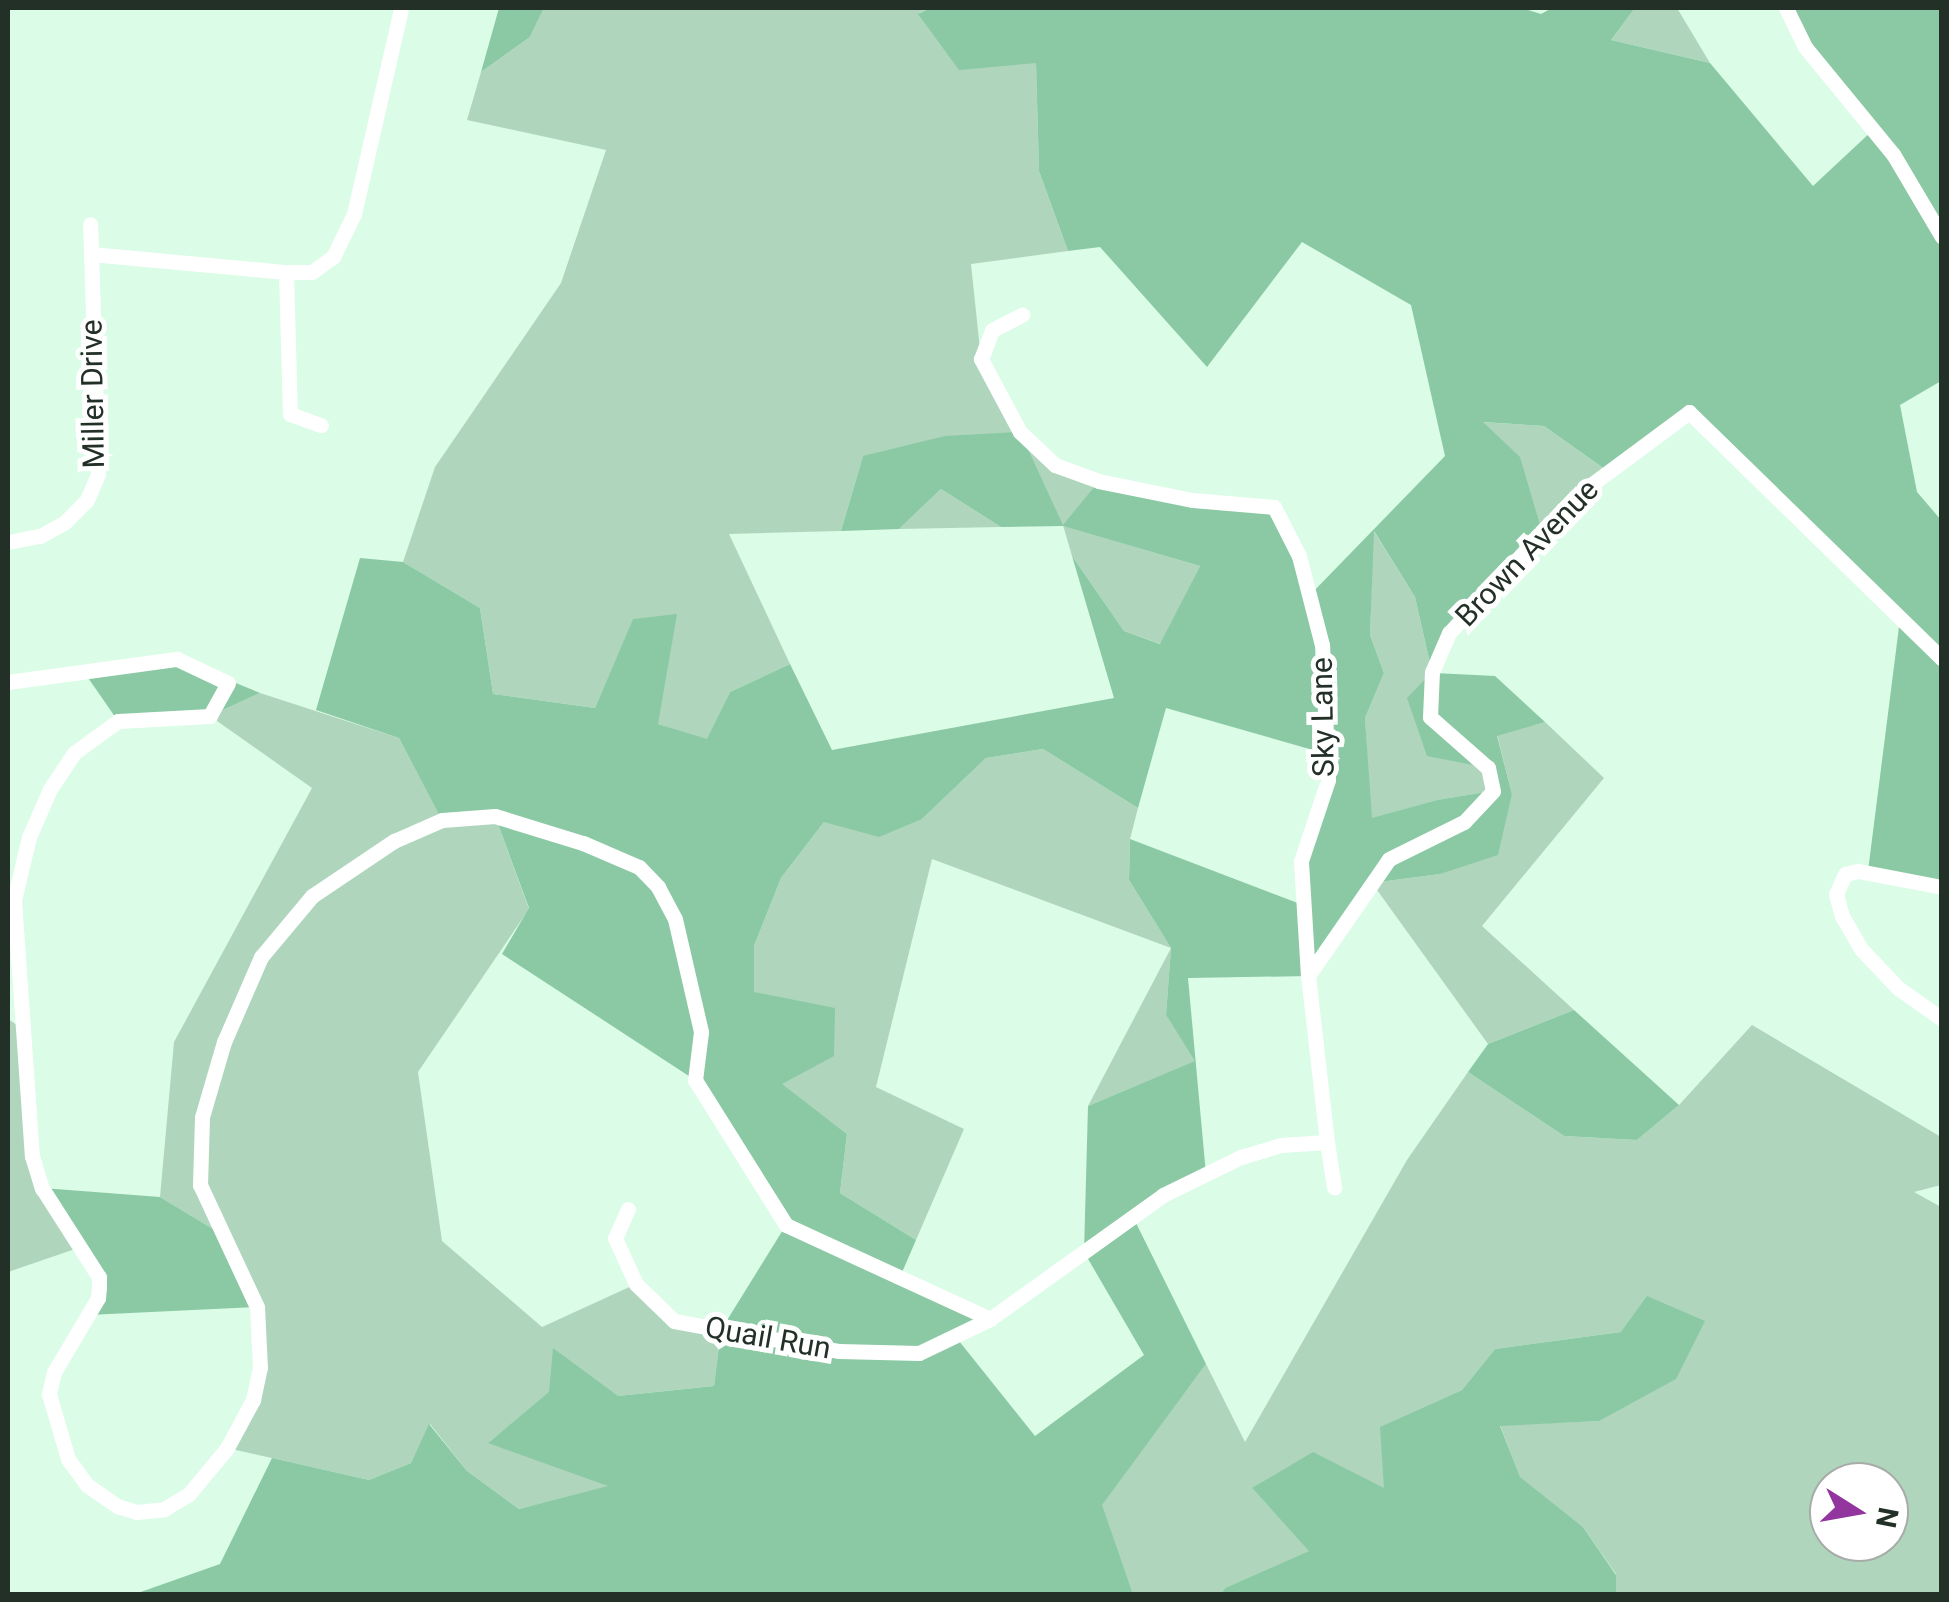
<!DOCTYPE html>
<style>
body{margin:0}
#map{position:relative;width:1949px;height:1602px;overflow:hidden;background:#dbfce7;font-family:Roboto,sans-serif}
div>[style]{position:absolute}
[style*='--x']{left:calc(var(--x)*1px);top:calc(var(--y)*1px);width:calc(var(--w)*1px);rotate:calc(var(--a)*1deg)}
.green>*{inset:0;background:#afd6bd}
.forest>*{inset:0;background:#8ac9a3}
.street>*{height:15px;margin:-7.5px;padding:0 7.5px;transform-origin:7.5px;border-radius:7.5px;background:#fff}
span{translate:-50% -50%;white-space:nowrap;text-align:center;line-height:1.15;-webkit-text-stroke:10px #fff;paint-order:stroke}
.street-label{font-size:30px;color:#233028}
.frame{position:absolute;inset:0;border:10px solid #233028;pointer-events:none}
.north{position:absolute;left:1809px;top:1462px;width:100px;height:100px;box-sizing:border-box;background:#fff;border:2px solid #a7aca9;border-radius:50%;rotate:101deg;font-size:28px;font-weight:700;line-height:40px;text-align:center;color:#233028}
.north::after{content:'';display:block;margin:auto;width:35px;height:45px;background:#92359e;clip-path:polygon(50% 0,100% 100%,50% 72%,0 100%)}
</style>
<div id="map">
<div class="green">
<div style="clip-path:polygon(544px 8px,930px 8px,919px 13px,1036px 63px,1039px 171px,1068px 251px,971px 264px,981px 359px,997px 396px,1055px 465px,1099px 481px,1064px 526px,1200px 566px,1161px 644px,1124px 631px,1072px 556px,1063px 525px,863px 456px,841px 531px,729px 534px,790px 664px,730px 692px,707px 740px,658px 724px,633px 620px,595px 708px,493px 694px,480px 608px,403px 562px,435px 467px,561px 283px,606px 150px,467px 120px,481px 72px,530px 37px)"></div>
<div style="clip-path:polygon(1635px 8px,1677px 8px,1710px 63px,1611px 40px)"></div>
<div style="clip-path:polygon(1481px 422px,1544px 426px,1609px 472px,1543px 535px)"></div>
<div style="clip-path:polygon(941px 489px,1001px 527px,899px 529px)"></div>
<div style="clip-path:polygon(1373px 530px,1415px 597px,1432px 672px,1488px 768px,1493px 791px,1437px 800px,1371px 819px,1365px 718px,1384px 673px,1370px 635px)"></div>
<div style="clip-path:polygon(260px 693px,399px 738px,442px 819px,495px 816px,529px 909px,418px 1072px,442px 1241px,542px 1327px,636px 1284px,674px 1321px,721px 1330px,714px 1386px,618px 1396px,550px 1392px,489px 1442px,611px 1486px,519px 1509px,467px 1471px,430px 1424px,411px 1463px,369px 1480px,227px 1448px,253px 1401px,257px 1307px,223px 1235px,160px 1197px,174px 1042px,312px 788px,210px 716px)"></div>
<div style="clip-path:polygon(1545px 722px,1604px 778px,1482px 926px,1574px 1010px,1488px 1044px,1372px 883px,1440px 874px,1512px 794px,1497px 735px)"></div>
<div style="clip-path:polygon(1043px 749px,1138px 808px,1130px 839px,1129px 880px,1171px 948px,1166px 1015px,1196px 1061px,1088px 1106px,1171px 948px,932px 859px,876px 1087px,964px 1129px,916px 1240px,840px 1193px,847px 1134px,781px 1084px,753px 992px,754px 946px,781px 878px,824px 822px,922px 819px,986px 758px)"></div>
<div style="clip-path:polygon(8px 1019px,23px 1029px,32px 1156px,81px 1247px,8px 1272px)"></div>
<div style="clip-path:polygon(evenodd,1752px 1025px,1941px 1137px,1941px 1185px,1914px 1192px,1941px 1207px,1941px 1594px,1616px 1594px,1616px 1574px,1583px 1527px,1520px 1478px,1500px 1425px,1599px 1421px,1621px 1332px,1495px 1349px,1462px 1390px,1381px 1427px,1385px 1488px,1252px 1488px,1310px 1551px,1225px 1588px,1221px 1594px,1133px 1594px,1101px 1505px,1206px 1364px,1245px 1442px,1407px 1160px,1468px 1072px,1564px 1136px,1637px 1140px,1679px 1105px,1752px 1025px,1829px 1482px,1889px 1482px,1889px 1542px,1829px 1542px,1829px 1482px)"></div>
</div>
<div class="forest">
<div style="clip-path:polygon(499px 8px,544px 8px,530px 37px,481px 72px)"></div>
<div style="clip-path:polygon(evenodd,930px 8px,1522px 8px,1541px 14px,1552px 8px,1635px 8px,1611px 40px,1710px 63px,1813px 186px,1873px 130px,1786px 8px,1941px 8px,1941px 381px,1900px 405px,1917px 492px,1941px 520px,1941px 887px,1868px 871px,1900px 619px,1689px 413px,1609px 472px,1544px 426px,1483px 422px,1520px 457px,1543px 535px,1449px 633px,1434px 673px,1495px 676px,1545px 722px,1497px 736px,1512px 794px,1498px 855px,1440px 874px,1372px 883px,1308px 976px,1188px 978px,1206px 1174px,1133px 1217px,1206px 1364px,1102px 1505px,1133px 1594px,135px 1594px,220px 1564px,272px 1458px,369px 1480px,411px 1463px,429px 1424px,467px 1471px,519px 1509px,608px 1486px,488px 1443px,549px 1392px,553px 1348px,618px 1396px,714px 1386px,721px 1330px,786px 1225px,695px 1080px,502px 954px,529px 908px,495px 816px,442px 820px,399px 738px,316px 710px,360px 558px,403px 562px,480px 608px,493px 694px,595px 708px,633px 619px,677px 614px,658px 724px,707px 739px,730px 692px,790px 664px,832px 750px,1114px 698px,1072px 556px,1124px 631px,1160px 644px,1200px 566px,1063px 526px,1001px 527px,941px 489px,899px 529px,841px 531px,863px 456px,945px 436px,1020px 432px,1063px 525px,1099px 481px,1274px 507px,1310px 595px,1445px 456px,1411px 305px,1302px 242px,1207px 367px,1100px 247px,1068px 251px,1039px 171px,1036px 63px,959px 70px,918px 14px,930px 8px,1374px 531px,1415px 597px,1432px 672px,1407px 698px,1427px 756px,1488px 768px,1492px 791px,1437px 800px,1372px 818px,1365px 718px,1384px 673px,1370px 635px,1374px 531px,930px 8px,1166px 708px,1327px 754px,1301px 861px,1303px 905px,1130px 839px,1129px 880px,1171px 948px,1166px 1015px,1195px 1061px,1088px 1106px,1084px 1252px,1144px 1355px,1035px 1436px,955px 1336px,990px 1319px,900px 1277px,916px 1240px,840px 1193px,847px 1134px,782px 1084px,834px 1056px,835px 1008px,754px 992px,754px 946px,781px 878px,824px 822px,879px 837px,922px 819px,986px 758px,1043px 749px,1138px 808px,1166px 708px)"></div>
<div style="clip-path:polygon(177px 659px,260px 693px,210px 716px,118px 721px,84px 672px)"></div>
<div style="clip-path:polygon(1574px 1010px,1679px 1105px,1637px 1140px,1564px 1136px,1468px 1072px,1488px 1044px)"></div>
<div style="clip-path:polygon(42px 1188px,160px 1197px,223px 1235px,257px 1307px,88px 1315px,99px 1287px)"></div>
<div style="clip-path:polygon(1647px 1296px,1705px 1321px,1676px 1379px,1599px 1421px,1500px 1426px,1520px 1477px,1583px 1527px,1616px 1575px,1616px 1594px,1221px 1594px,1225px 1588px,1309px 1551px,1252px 1488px,1313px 1452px,1384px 1488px,1380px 1427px,1462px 1390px,1495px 1349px,1621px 1332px)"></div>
</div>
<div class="street">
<div style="--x:1786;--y:8;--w:43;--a:64"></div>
<div style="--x:1805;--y:47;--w:139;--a:50.6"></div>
<div style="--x:1893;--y:154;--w:96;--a:59.4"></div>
<div style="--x:91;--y:254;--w:196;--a:5.3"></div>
<div style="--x:286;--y:272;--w:26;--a:0"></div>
<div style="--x:312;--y:272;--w:26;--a:-36"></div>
<div style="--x:333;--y:257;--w:48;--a:-64"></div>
<div style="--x:354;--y:214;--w:211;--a:-77.1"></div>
<div style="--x:286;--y:272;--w:142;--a:88.4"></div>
<div style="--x:290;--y:414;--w:33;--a:20"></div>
<div style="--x:8;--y:542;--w:33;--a:-11"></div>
<div style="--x:40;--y:536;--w:29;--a:-29"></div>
<div style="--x:65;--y:522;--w:31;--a:-45"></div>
<div style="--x:87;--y:500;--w:28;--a:-67"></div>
<div style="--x:98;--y:474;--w:250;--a:-91.8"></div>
<div style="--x:8;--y:682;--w:171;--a:-7.8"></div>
<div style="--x:177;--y:659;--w:56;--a:25.2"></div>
<div style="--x:228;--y:683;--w:38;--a:119"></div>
<div style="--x:210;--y:716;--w:92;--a:176.9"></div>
<div style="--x:118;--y:721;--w:54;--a:144"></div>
<div style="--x:74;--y:753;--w:43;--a:123.7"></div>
<div style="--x:50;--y:789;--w:52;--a:113.6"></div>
<div style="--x:29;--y:837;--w:65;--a:103.4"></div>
<div style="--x:14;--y:900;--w:257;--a:86"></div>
<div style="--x:32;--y:1156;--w:34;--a:73"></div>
<div style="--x:42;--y:1188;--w:106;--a:57.4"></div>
<div style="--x:99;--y:1277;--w:10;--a:90"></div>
<div style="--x:99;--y:1287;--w:11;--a:95"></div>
<div style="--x:98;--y:1298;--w:86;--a:120.7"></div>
<div style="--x:54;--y:1372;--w:23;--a:103"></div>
<div style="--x:49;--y:1394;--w:68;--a:73.7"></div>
<div style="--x:68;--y:1459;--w:32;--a:54"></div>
<div style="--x:87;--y:1485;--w:37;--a:35"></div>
<div style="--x:117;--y:1506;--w:21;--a:17"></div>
<div style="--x:137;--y:1512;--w:27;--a:-6"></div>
<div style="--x:164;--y:1509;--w:29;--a:-31"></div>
<div style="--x:189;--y:1494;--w:60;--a:-50.4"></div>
<div style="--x:227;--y:1448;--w:55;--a:-61.6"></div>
<div style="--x:253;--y:1400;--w:33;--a:-78"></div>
<div style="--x:260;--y:1368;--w:61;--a:-92.8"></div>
<div style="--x:257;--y:1307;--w:135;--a:-115"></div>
<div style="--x:200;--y:1185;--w:68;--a:-88.3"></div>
<div style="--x:202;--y:1117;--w:78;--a:-73.7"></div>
<div style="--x:224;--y:1042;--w:93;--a:-66.5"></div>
<div style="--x:261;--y:957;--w:80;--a:-50.1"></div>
<div style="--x:312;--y:896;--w:99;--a:-33.9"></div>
<div style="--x:394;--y:841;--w:52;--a:-23.6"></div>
<div style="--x:442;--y:820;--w:53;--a:-4.3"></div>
<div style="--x:495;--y:816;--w:92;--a:17.1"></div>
<div style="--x:583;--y:843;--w:61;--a:23.2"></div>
<div style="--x:639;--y:867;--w:28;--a:46"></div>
<div style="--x:658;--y:887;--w:36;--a:62"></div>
<div style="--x:675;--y:919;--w:116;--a:77"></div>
<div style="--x:701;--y:1032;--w:48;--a:97.1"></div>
<div style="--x:695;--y:1080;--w:171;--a:57.9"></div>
<div style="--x:786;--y:1225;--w:225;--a:24.7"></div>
<div style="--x:1942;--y:887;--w:86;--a:-169.2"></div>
<div style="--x:1858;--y:871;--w:13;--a:167"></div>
<div style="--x:1845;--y:874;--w:22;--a:114"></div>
<div style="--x:1836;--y:894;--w:23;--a:75"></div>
<div style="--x:1842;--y:916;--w:39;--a:60"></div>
<div style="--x:1862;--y:950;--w:52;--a:46.5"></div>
<div style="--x:1898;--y:988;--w:54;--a:35.2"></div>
<div style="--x:1308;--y:976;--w:142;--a:-55.3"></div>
<div style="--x:1389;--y:859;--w:84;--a:-26.3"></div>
<div style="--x:1464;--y:822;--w:42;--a:-46.9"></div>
<div style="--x:1493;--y:791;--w:24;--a:-102"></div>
<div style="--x:1488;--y:768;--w:77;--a:-138.7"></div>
<div style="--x:1430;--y:717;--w:45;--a:-87.5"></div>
<div style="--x:1432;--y:672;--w:43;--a:-66.4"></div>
<div style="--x:1449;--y:633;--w:187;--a:-47.2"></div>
<div style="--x:1576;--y:496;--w:141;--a:-36.6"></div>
<div style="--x:1689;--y:412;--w:354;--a:44.3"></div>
<div style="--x:1327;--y:1142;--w:46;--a:81.2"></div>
<div style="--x:628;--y:1209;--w:32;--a:114"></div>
<div style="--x:615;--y:1238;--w:51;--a:65.5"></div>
<div style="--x:636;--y:1284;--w:53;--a:44.2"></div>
<div style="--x:674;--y:1321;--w:168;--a:10.3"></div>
<div style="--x:839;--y:1351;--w:80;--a:1.4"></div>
<div style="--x:919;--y:1353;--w:79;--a:-25.6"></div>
<div style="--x:990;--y:1319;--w:213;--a:-35.6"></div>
<div style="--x:1163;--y:1195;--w:87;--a:-26"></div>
<div style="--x:1241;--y:1157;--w:42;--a:-16.7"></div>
<div style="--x:1281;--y:1145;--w:46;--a:-3.7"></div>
<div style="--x:1327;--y:1142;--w:167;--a:-96.5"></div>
<div style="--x:1308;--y:976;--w:115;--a:-93.5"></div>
<div style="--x:1301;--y:861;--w:85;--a:-71.6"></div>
<div style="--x:1328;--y:780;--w:135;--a:-92.5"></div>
<div style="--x:1322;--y:645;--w:92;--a:-104.5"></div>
<div style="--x:1299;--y:556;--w:55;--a:-117"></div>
<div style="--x:1274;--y:507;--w:82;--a:-175.1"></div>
<div style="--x:1192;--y:500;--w:95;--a:-168.5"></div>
<div style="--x:1099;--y:481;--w:47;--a:-160"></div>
<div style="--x:1055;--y:465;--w:48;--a:-136.7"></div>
<div style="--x:1020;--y:432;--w:83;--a:-118.1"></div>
<div style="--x:981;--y:359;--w:31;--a:-69"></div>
<div style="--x:992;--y:330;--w:34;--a:-27"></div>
</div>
<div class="street-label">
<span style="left:93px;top:394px;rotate:-91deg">Miller Drive</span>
<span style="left:1527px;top:553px;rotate:-46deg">Brown Avenue</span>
<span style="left:1323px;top:717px;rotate:-91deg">Sky Lane</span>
<span style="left:768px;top:1338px;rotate:10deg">Quail Run</span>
</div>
<div class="frame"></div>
<div class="north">N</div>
</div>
